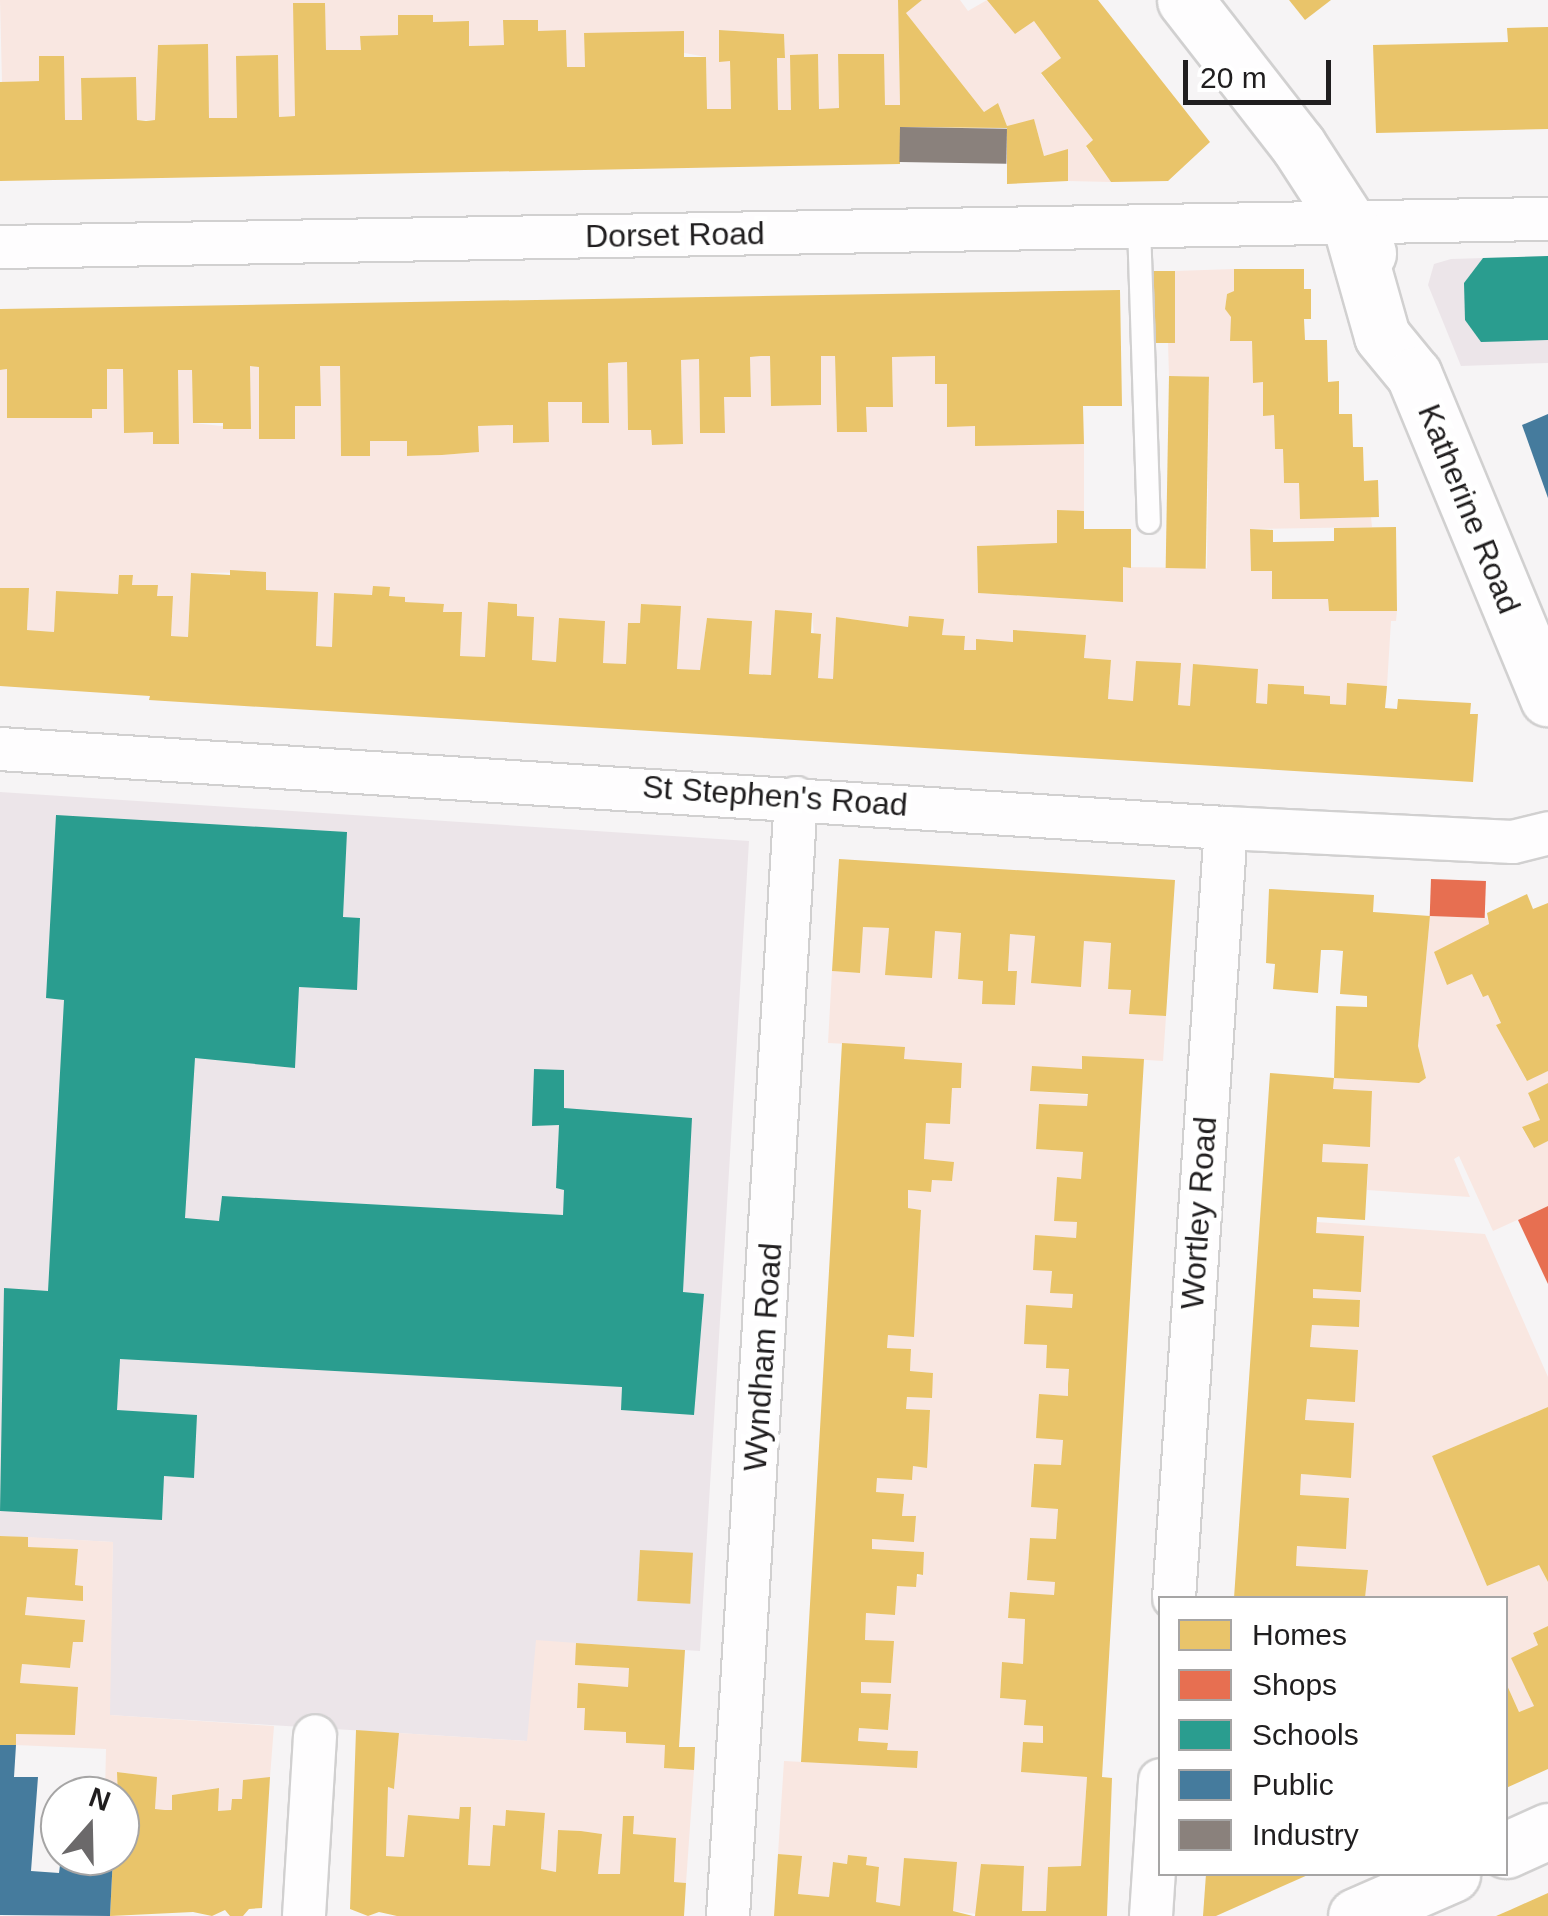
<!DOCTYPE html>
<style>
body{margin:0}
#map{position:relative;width:1548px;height:1916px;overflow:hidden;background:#f6f4f5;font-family:Arial,sans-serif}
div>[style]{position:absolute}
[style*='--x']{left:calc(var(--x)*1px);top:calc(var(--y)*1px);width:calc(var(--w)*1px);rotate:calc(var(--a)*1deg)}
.built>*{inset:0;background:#ece5e9}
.green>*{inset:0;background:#f9e7e1}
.homes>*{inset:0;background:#e9c46a;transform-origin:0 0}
.shops>*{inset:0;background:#e76f51;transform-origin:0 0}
.schools>*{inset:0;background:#2a9d8f}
.public>*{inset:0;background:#457b9d}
.industry>*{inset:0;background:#8a817c;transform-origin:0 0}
.roads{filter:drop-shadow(2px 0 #d1d0d0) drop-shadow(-2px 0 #d1d0d0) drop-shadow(0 2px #d1d0d0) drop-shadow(0 -2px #d1d0d0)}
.lane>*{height:22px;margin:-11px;padding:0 11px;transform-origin:11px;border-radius:11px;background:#fefdfe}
.street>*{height:42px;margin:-21px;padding:0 21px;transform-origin:21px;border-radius:21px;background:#fefdfe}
.secondary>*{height:55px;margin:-27.5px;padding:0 27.5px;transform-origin:27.5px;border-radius:27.5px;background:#fefdfe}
span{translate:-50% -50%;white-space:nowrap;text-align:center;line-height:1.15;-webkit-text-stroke:10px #fff;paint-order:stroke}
.street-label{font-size:32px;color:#201e1f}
.legend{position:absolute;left:1158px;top:1596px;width:350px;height:280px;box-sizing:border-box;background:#fff;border:2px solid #a6a5a5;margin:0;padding:12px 18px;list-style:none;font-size:30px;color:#201e1f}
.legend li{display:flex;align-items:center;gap:20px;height:50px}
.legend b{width:50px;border:2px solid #a6a5a5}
.north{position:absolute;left:40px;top:1776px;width:100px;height:100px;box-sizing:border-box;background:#fff;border:2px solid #a6a5a5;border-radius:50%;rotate:20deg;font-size:28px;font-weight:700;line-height:40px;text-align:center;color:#201e1f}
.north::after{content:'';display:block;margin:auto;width:35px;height:45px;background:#6b696a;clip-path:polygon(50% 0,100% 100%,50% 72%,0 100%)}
.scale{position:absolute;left:1183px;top:60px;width:148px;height:45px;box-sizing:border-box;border:5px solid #201e1f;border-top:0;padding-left:12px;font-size:30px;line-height:35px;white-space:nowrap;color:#201e1f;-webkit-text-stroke:8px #fff;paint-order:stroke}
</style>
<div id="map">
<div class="built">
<div style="clip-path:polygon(1548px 256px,1548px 363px,1461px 366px,1428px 285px,1434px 264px,1451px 259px)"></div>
<div style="clip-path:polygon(0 792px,749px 841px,700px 1651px,576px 1643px,527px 1741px,109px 1715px,113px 1542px,0 1536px)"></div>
</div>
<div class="green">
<div style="clip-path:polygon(0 0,898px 0,900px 105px,885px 105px,883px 54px,838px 55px,839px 108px,819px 109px,818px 55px,791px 55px,791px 110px,778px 110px,777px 58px,785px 57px,784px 34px,719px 30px,719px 61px,730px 61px,731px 109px,707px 109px,706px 57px,584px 34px,585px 67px,567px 67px,566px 31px,538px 31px,537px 20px,504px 21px,504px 45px,469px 46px,468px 21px,433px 22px,432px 15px,399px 15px,398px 35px,361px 36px,361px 50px,326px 50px,324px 3px,294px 3px,295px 116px,279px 117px,278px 55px,237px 56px,237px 118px,209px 118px,207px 44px,158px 45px,155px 120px,137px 120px,135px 77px,81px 78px,82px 120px,65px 120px,63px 56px,39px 56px,39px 81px,2px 82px)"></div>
<div style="clip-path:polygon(922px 0,960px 0,968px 11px,987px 0,1034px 21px,1061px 58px,1041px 74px,1093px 140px,1086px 147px,1111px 182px,1068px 181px,1068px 150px,1044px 156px,1034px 120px,1007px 126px,998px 103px,984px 112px,906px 13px)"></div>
<div style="clip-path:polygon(1234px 269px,1234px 291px,1227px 294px,1225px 309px,1252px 341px,1253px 382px,1263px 382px,1263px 415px,1274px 415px,1275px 449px,1283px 449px,1284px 483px,1299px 483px,1300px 518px,1371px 517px,1372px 527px,1251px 529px,1251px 571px,1272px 571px,1273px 599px,1328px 599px,1329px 611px,1397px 611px,1396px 621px,1391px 621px,1387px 686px,1348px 683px,1346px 705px,1330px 704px,1329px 696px,1304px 694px,1304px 686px,1269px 684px,1267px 704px,1256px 703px,1257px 669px,1193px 664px,1190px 706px,1178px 705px,1180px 663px,1133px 701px,1108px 699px,1111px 660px,1084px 658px,1085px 635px,1014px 630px,1013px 642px,976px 640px,976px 650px,964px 650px,965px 636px,942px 635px,943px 619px,910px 616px,908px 627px,836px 617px,833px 679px,818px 678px,812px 613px,775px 611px,771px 675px,749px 674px,752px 621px,707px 618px,700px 670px,677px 669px,680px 606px,641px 604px,640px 623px,628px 623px,626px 664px,603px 663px,560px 618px,556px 662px,532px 660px,534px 617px,517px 616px,517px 604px,489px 602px,485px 657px,460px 656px,462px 613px,443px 612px,444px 605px,405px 602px,404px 597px,389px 596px,390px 588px,372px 595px,334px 593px,332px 647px,316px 646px,318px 593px,266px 590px,266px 572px,191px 573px,188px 637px,171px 636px,173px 596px,157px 596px,157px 585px,132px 585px,133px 576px,118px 594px,56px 591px,54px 632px,27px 630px,29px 588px,0 588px,0 370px,7px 369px,7px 418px,92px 418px,92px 409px,107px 409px,107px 369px,123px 369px,124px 432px,153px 432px,154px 444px,178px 444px,178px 370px,192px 370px,193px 423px,250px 429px,250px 366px,259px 367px,260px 439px,294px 439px,295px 406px,320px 406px,320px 366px,340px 366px,341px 456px,370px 441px,407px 441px,407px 456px,441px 455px,478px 452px,478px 426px,513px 425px,513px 443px,548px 442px,548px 402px,582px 402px,582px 423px,609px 423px,608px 363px,627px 362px,628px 429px,651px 430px,652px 445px,683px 443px,681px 360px,699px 359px,700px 433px,724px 433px,724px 397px,751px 397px,750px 357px,761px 356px,770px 356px,771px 406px,821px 405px,821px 356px,835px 356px,837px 431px,866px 431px,866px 407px,893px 406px,892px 357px,935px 356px,935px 384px,947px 384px,947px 426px,975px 426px,975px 445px,1084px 444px,1084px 511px,1057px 511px,1057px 543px,977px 546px,978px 593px,1122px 602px,1123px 567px,1207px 568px,1209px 377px,1169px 376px,1168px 342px,1174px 341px,1175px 271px)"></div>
<div style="clip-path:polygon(1430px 916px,1487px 918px,1489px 924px,1447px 984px,1472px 974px,1482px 996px,1488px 995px,1501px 1023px,1497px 1026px,1526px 1080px,1548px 1071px,1548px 1083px,1528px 1093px,1540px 1120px,1522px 1128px,1534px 1148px,1548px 1141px,1548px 1206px,1493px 1231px,1459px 1156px,1454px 1159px,1470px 1197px,1367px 1190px,1368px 1165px,1322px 1162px,1323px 1144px,1370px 1146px,1372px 1091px,1333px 1089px,1334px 1078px,1419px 1083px,1426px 1078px,1418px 1046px)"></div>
<div style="clip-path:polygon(863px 927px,889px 928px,886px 974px,935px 931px,961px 933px,958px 979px,983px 981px,983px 1004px,1015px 1005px,1017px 972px,1008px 971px,1010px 934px,1035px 936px,1032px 983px,1080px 986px,1084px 941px,1111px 943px,1108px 988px,1131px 990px,1130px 1014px,1166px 1016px,1163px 1061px,1083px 1056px,1082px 1069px,1032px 1067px,1031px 1091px,1088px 1095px,1087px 1106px,1039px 1104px,1036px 1149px,1083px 1152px,1082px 1164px,1081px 1179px,1057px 1178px,1054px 1220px,1077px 1222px,1076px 1238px,1035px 1236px,1033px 1269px,1052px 1271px,1050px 1292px,1073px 1294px,1072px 1308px,1026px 1306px,1024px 1343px,1047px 1345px,1046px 1368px,1069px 1369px,1068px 1384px,1068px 1396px,1039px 1395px,1063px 1440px,1061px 1465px,1033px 1465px,1031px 1506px,1058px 1509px,1056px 1539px,1030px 1538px,1027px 1580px,1055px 1582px,1054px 1595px,1010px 1593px,1008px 1617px,1025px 1619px,1023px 1664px,1002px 1663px,1000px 1698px,1026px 1700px,1025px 1724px,1043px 1726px,1043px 1743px,1023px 1743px,1022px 1772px,1087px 1777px,1081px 1866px,1049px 1867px,1046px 1911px,1022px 1911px,1024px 1867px,982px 1864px,976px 1914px,953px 1911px,956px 1862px,904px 1859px,900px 1906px,876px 1902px,879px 1867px,866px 1865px,866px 1857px,848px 1855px,847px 1864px,833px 1862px,829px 1897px,798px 1894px,802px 1857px,778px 1854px,784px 1761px,917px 1768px,918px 1751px,887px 1750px,887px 1743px,858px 1741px,859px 1728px,888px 1730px,891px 1695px,861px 1693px,861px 1682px,891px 1682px,893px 1642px,865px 1640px,866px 1613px,895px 1615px,897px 1586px,923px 1574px,924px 1552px,872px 1549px,872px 1539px,914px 1541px,916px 1517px,902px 1516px,903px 1495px,876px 1492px,877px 1478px,912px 1480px,913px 1466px,927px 1467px,930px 1410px,906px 1409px,907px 1397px,931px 1398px,933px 1373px,910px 1371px,911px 1349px,887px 1348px,888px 1335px,913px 1337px,921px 1210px,908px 1208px,908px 1190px,931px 1192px,932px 1180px,952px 1181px,953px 1162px,924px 1159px,926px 1123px,950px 1123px,952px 1088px,961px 1088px,962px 1064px,904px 1059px,904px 1047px,828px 1043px,832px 971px,860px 973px)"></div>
<div style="clip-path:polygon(1317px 1222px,1485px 1234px,1548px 1377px,1548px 1407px,1432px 1456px,1487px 1586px,1539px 1565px,1548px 1582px,1548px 1626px,1533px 1633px,1538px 1645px,1512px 1658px,1534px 1706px,1519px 1712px,1506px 1683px,1506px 1598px,1365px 1598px,1368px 1570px,1296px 1566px,1297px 1546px,1346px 1548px,1349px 1498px,1300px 1495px,1301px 1474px,1350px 1478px,1305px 1420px,1306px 1409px,1307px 1399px,1355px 1401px,1357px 1350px,1310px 1347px,1312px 1325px,1359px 1327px,1360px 1300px,1313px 1298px,1313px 1289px,1361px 1292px,1364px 1237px,1316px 1233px)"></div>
<div style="clip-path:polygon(28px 1537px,113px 1542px,110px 1715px,274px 1726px,270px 1777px,242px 1799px,233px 1799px,231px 1810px,218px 1811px,218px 1788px,172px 1795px,172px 1810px,165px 1810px,155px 1809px,156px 1777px,118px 1772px,117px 1794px,105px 1794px,106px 1749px,16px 1745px,16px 1734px,75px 1734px,78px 1687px,20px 1683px,21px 1675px,22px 1664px,70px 1668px,73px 1642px,83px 1642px,85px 1620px,25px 1615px,27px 1597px,83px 1600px,83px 1586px,75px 1585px,78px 1549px,28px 1547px)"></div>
<div style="clip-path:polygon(536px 1640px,576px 1643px,576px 1665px,629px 1668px,628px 1687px,578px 1684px,577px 1707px,585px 1708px,585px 1730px,626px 1732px,626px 1743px,665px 1745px,665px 1768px,694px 1770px,686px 1883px,674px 1882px,676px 1838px,633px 1834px,633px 1816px,623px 1817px,620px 1874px,598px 1874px,602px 1834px,581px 1831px,558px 1830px,556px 1872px,541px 1869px,545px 1814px,506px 1810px,505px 1826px,493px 1825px,490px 1866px,468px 1865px,460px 1808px,459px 1819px,409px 1815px,404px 1857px,386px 1856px,388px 1787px,394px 1789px,399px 1733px,527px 1741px)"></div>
</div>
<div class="homes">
<div style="clip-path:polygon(898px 0,922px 0,906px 13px,984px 112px,998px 103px,1007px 126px,1034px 119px,1044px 156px,1068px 149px,1068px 181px,1007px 184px,1007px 128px,900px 127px,900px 164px,0 181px,0 82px,39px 81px,39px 56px,64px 56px,65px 120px,82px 120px,81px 78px,136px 77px,137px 120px,146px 121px,155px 120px,158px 45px,208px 44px,209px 118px,237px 118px,236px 56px,278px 55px,279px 117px,295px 116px,293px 3px,325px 3px,326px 50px,361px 50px,360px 36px,398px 35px,398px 15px,433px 15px,433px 22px,469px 21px,469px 46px,504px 45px,503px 20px,538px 20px,538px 31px,566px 30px,567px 67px,585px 67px,584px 33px,684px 31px,684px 57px,706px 57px,707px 109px,731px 109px,730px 61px,719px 62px,719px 30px,784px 34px,785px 58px,777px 58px,778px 110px,791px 110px,790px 55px,818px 54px,819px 109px,839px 108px,838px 54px,884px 54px,885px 105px,900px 105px)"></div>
<div style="clip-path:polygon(987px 0,1098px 0,1210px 142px,1168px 181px,1111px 182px,1086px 146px,1093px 140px,1041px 73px,1061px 58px,1034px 21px,1015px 34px)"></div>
<div style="clip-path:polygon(1289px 0,1331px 0,1305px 20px)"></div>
<div style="clip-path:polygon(1548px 27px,1548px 129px,1376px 133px,1373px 45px,1508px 42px,1507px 28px)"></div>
<div style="clip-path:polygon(1234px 269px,1304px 269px,1304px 289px,1311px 289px,1311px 319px,1304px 319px,1305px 340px,1327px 340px,1328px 382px,1339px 381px,1339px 414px,1352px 414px,1353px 447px,1363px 447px,1364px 481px,1378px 480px,1379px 517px,1300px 519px,1299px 483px,1284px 483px,1283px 449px,1275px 449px,1274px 415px,1263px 416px,1263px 382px,1253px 383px,1252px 341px,1230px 341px,1231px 317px,1225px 309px,1227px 294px,1234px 291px)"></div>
<div style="left:1152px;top:271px;width:23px;height:72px"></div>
<div style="clip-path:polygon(1120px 290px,1122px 406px,1083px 406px,1084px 444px,975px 446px,975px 426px,947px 427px,947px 384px,935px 384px,935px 356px,892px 357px,893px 407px,866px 407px,867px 432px,837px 432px,835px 356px,821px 356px,821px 405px,771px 406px,770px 356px,761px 356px,750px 357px,751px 397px,724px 397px,725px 433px,700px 433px,699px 359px,681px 360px,683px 444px,652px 445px,651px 430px,628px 430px,627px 362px,608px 363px,609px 423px,582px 423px,582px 402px,548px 402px,549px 442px,513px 443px,513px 425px,478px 426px,479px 452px,442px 455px,407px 456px,407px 441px,370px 441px,370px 456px,341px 456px,340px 366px,320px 366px,321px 406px,295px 406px,295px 439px,259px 439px,259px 367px,250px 366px,251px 429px,223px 429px,223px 423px,193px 423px,192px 370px,178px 370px,179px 444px,153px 444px,153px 432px,124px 433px,123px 369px,107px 369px,107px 409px,92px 409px,92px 418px,7px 418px,7px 369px,0 370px,0 309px)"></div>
<div style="left:1169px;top:376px;width:40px;height:192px;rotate:1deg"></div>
<div style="clip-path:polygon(1057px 510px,1084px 511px,1084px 529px,1131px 529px,1131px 568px,1123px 567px,1123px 602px,978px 593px,977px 546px,1057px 543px)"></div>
<div style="clip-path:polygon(1396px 527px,1397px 611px,1329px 611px,1328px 599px,1272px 599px,1272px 571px,1251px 571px,1250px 529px,1273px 530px,1273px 542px,1334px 541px,1334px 528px)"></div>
<div style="clip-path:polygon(230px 570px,266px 572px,266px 590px,318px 592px,316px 646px,332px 647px,334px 593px,372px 595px,373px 586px,390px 587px,389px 596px,405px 597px,405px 602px,444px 604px,443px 612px,462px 612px,460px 656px,485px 657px,488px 602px,517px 604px,517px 616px,534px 617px,532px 660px,556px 662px,559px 618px,605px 621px,603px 663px,626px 664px,628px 623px,640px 623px,641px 604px,681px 606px,677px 669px,700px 670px,707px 618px,752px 621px,749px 674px,771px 675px,775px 610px,812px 613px,811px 633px,821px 634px,818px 678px,833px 679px,836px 617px,908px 627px,909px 616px,944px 619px,942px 635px,965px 636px,964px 650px,976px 650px,976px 639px,1013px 642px,1013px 630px,1086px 635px,1084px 658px,1111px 660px,1108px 699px,1133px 701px,1136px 661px,1181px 663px,1178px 705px,1190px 706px,1193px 664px,1258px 669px,1256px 703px,1267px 704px,1268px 684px,1304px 686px,1304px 694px,1330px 696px,1330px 704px,1346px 705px,1347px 683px,1387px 686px,1385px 708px,1397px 709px,1398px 699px,1471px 703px,1470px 714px,1478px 714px,1473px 782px,149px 700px,150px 696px,0 686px,0 588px,29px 588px,27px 630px,54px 632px,56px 591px,118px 594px,119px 575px,133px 575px,132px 585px,158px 585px,157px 596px,173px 596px,171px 636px,188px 637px,191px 573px,230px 575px)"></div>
<div style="clip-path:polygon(839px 859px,1175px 880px,1166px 1016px,1129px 1014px,1131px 990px,1108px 989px,1111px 943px,1084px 941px,1081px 987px,1031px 983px,1035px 936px,1010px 934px,1008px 971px,1017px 971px,1015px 1005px,982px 1004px,983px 981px,958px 979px,961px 933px,935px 931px,932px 978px,885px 975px,889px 928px,863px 927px,860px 973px,832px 971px)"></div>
<div style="clip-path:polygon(1269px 889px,1374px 895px,1373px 912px,1430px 916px,1418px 1046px,1426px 1078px,1419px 1083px,1334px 1078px,1336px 1006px,1367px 1007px,1367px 996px,1340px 994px,1343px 951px,1333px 950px,1321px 950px,1318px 993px,1273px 989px,1275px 964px,1266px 963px)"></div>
<div style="clip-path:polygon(1527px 894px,1533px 909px,1548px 903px,1548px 1071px,1527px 1081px,1496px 1025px,1501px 1023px,1488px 995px,1483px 997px,1472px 974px,1447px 985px,1434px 952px,1489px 924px,1487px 913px)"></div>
<div style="clip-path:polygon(842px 1043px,905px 1047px,904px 1059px,962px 1063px,961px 1088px,952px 1088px,950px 1124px,926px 1123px,924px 1159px,954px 1162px,952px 1181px,932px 1180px,931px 1192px,908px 1190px,908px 1208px,921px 1210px,914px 1337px,888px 1335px,887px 1348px,911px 1349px,910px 1371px,933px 1373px,932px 1398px,907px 1397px,906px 1409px,930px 1410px,927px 1468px,913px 1466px,912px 1480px,877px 1478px,876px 1492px,904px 1494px,902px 1516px,916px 1516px,914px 1542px,872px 1539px,872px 1549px,924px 1552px,923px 1575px,917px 1574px,916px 1587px,897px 1586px,895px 1615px,866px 1613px,865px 1640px,894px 1641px,891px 1683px,861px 1682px,861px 1693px,891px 1694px,888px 1730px,859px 1728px,858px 1741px,888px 1743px,887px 1750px,918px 1751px,917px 1768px,801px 1762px)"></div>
<div style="clip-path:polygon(1082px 1056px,1144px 1059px,1102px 1777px,1112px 1778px,1107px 1916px,975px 1916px,981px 1864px,1024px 1866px,1022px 1911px,1046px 1911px,1048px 1867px,1081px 1866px,1087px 1777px,1021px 1772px,1023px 1742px,1043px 1743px,1043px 1726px,1024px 1725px,1026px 1700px,1000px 1698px,1002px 1662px,1023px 1664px,1025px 1619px,1008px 1618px,1010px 1592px,1054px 1595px,1055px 1582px,1027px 1580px,1030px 1538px,1056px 1539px,1058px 1509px,1031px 1507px,1034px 1464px,1061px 1465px,1063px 1440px,1036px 1438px,1039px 1394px,1068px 1396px,1068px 1384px,1069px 1369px,1046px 1368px,1047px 1345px,1024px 1344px,1026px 1305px,1072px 1308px,1073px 1294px,1050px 1293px,1052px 1271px,1033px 1270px,1035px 1235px,1076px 1238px,1077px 1222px,1054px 1221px,1057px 1177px,1081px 1179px,1082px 1164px,1083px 1152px,1036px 1149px,1039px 1104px,1087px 1106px,1088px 1094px,1030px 1091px,1032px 1066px,1082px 1069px)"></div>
<div style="clip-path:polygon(1270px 1073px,1334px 1078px,1333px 1089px,1372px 1091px,1370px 1147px,1323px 1144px,1322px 1162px,1368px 1164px,1365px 1220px,1317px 1217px,1316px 1233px,1364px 1236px,1361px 1292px,1313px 1289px,1313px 1298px,1360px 1300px,1359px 1327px,1312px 1325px,1310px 1347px,1358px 1350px,1355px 1402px,1307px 1399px,1306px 1409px,1305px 1420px,1354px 1423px,1351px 1478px,1301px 1474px,1300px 1495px,1349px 1498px,1346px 1549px,1297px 1546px,1296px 1566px,1368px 1570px,1365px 1598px,1234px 1598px)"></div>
<div style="clip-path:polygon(1548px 1083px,1548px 1141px,1534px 1148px,1522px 1127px,1540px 1120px,1528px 1093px)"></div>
<div style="clip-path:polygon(1548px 1407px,1548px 1582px,1539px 1565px,1487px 1586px,1432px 1456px)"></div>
<div style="clip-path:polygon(0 1536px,28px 1537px,28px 1547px,78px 1549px,75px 1585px,83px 1586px,83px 1601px,27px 1597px,25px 1615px,85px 1620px,83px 1642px,73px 1642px,70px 1668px,22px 1664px,20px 1683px,78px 1687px,75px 1735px,16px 1734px,16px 1745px,0 1745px)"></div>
<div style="left:640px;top:1550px;width:53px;height:51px;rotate:3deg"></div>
<div style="clip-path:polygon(1548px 1626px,1548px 1769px,1506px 1788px,1506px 1683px,1519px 1712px,1534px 1706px,1511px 1658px,1538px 1645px,1533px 1633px)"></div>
<div style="clip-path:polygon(576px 1643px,685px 1650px,679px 1747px,695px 1747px,694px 1770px,664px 1768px,665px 1745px,626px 1743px,626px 1732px,584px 1730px,585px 1708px,577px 1708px,578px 1683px,628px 1687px,629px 1668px,575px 1665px)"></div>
<div style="clip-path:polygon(356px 1730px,399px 1733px,394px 1789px,388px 1787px,386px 1856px,404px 1857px,408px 1815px,459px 1819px,460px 1807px,471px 1807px,468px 1865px,490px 1866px,493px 1825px,505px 1826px,506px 1810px,545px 1813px,541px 1869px,556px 1872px,558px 1830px,581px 1831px,602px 1834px,598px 1874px,620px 1874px,623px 1816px,634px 1816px,633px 1834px,676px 1838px,674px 1882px,686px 1883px,684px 1916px,397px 1916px,379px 1912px,368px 1916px,350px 1909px)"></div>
<div style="clip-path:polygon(117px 1772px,157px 1777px,155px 1809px,165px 1810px,172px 1810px,172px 1795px,219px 1788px,218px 1811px,231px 1810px,232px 1799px,242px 1799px,243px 1780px,270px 1777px,262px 1908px,249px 1909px,243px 1916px,230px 1916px,225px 1910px,212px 1916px,193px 1912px,110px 1916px,113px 1856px,120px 1856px)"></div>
<div style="clip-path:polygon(778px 1854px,802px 1856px,798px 1894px,829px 1897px,833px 1862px,847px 1864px,848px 1855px,867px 1857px,866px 1865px,879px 1867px,876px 1902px,900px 1906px,904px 1858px,957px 1862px,953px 1911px,973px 1916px,774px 1916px)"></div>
<div style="clip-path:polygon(1206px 1874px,1310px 1874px,1216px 1916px,1203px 1916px)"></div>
<div style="clip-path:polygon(1548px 1893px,1548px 1916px,1496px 1916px,1510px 1910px)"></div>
</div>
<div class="shops">
<div style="left:1431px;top:879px;width:55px;height:37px;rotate:2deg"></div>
<div style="clip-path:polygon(1548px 1206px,1548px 1284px,1518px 1220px)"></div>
</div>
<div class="schools">
<div style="clip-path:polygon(1548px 256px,1548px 340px,1481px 342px,1465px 320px,1464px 283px,1483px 258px)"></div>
<div style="clip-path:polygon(56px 815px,347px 832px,343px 917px,360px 918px,357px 990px,299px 987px,295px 1068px,195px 1058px,185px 1218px,219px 1221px,222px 1196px,563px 1215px,564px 1190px,556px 1188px,559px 1125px,532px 1126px,534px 1069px,564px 1070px,564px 1108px,692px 1118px,683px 1292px,704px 1294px,694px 1415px,621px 1410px,622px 1387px,120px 1359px,117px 1410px,197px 1415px,194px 1478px,164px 1476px,162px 1520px,0 1511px,4px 1288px,48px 1291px,64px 1000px,46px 998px)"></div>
</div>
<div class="public">
<div style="clip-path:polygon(1548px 414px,1548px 498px,1522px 425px)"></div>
<div style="clip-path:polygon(0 1745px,16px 1745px,14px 1777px,38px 1777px,31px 1871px,59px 1873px,61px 1857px,113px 1856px,110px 1916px,0 1915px)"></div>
</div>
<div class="industry">
<div style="left:900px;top:127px;width:107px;height:35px;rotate:1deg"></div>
</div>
<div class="roads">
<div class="lane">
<div style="--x:1139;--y:226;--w:296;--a:88.1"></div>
</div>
<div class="street">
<div style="--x:0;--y:247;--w:1548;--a:-1.04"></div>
<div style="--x:0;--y:749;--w:1229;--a:3.69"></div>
<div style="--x:1226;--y:828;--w:287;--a:2.8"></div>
<div style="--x:1513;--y:842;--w:36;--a:-14"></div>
<div style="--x:1174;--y:1598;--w:772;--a:-86.14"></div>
<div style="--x:304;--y:1916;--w:180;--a:-86.5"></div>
<div style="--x:728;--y:1916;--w:1120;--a:-86.52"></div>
<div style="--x:1151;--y:1916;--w:136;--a:-86.2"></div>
</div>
<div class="secondary">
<div style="--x:1185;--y:0;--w:184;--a:52.1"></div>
<div style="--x:1298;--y:145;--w:129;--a:57.1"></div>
<div style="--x:1350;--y:223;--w:117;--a:74.2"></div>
<div style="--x:1382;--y:336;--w:50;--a:50.6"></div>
<div style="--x:1414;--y:375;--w:350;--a:67.5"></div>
<div style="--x:1506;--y:1850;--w:46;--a:-24.3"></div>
<div style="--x:1356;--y:1916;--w:105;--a:-23.6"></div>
</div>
</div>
<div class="street-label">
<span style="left:675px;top:235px;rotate:-1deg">Dorset Road</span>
<span style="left:1469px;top:509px;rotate:68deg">Katherine Road</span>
<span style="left:775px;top:796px;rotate:4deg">St Stephen's Road</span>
<span style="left:1199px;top:1213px;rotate:-86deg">Wortley Road</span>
<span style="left:763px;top:1357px;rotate:-86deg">Wyndham Road</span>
</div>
<ul class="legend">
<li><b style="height:28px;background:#e9c46a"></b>Homes</li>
<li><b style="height:28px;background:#e76f51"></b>Shops</li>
<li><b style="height:28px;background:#2a9d8f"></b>Schools</li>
<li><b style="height:28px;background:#457b9d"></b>Public</li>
<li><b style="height:28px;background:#8a817c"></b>Industry</li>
</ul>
<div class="north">N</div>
<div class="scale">20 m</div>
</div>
